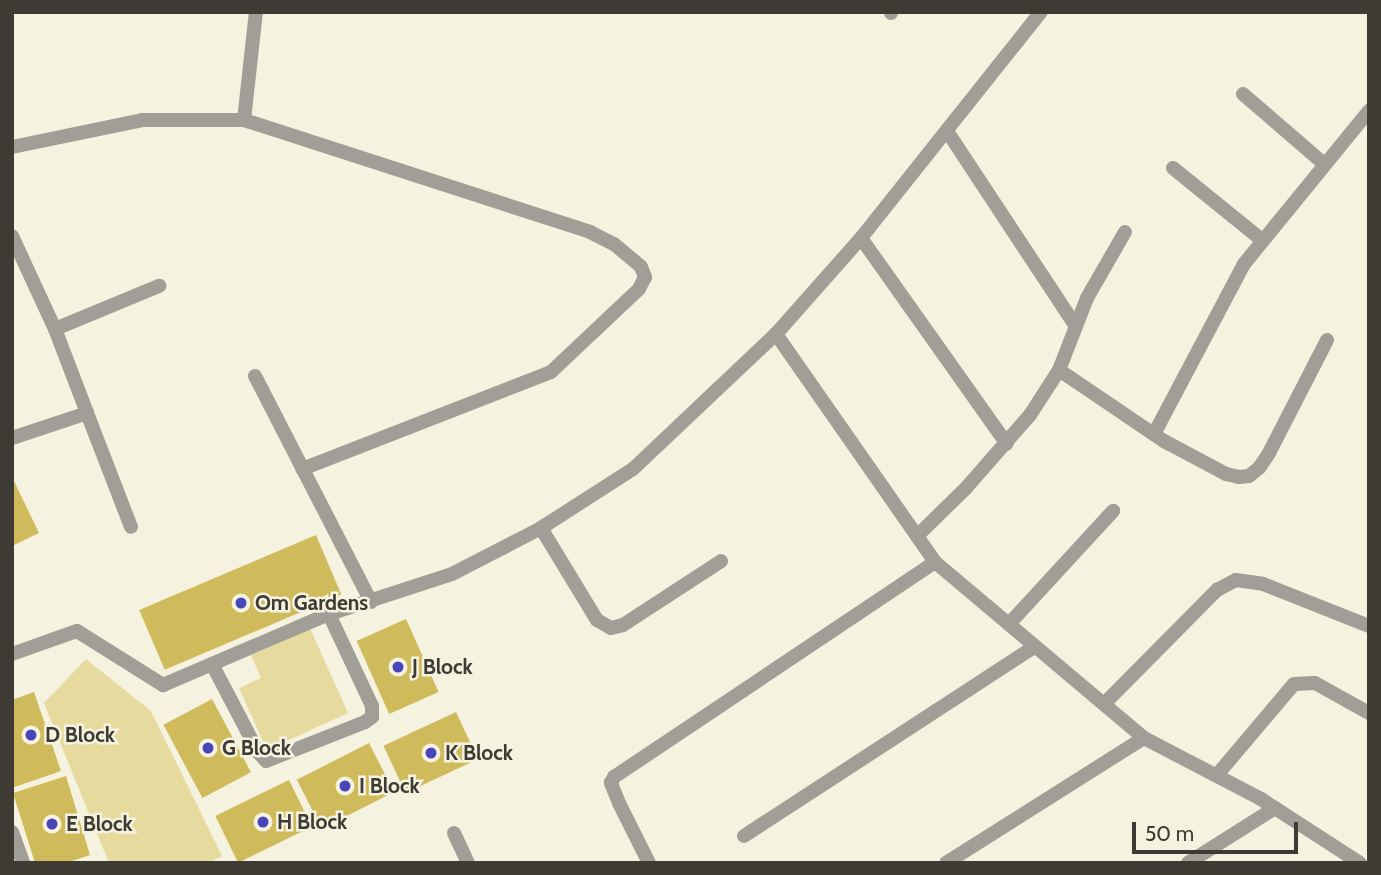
<!DOCTYPE html>
<style>
body{margin:0}
#map{position:relative;width:1381px;height:875px;overflow:hidden;background:#f5f2df;font-family:Cabin,sans-serif}
div>[style]{position:absolute}
[style*='--x']{left:calc(var(--x)*1px);top:calc(var(--y)*1px);width:calc(var(--w)*1px);rotate:calc(var(--a)*1deg)}
.green>*{inset:0;background:#e6da9f}
.building>*{inset:0;background:#cfbb5b;transform-origin:0 0}
.street>*{height:14px;margin:-7px;padding:0 7px;transform-origin:7px;border-radius:7px;background:#a09e96}
.dots>*{width:19px;height:19px;translate:-50% -50%;box-sizing:border-box;border:4px solid #f5f2df;border-radius:50%}
span{translate:-50% -50%;white-space:nowrap;text-align:center;line-height:1.15;-webkit-text-stroke:5px #f5f2df;paint-order:stroke}
.poi-label{font-size:21px;color:#3d3b34;font-weight:700}
.left{translate:0 -50%;text-align:left}
.frame{position:absolute;inset:0;border:14px solid #3d3b34;pointer-events:none}
.scale{position:absolute;left:1132px;top:822px;width:166px;height:32px;box-sizing:border-box;border:4px solid #3d3b34;border-top:0;padding-left:9px;font-size:21px;line-height:24px;white-space:nowrap;color:#3d3b34;-webkit-text-stroke:5px #f5f2df;paint-order:stroke}
</style>
<div id="map">
<div class="green">
<div style="clip-path:polygon(310px 628px,348px 713px,267px 750px,239px 688px,261px 678px,251px 655px)"></div>
<div style="clip-path:polygon(86px 659px,151px 711px,222px 856px,208px 863px,109px 863px,44px 703px)"></div>
</div>
<div class="building">
<div style="clip-path:polygon(12px 477px,39px 533px,12px 546px)"></div>
<div style="left:316px;top:535px;width:65px;height:192px;rotate:67deg"></div>
<div style="left:406px;top:619px;width:80px;height:54px;rotate:66deg"></div>
<div style="clip-path:polygon(34px 692px,61px 771px,12px 788px,12px 700px)"></div>
<div style="left:212px;top:699px;width:83px;height:55px;rotate:62deg"></div>
<div style="left:456px;top:712px;width:52px;height:80px;rotate:65deg"></div>
<div style="left:369px;top:743px;width:55px;height:81px;rotate:63deg"></div>
<div style="clip-path:polygon(66px 776px,90px 855px,66px 863px,35px 863px,13px 793px)"></div>
<div style="left:289px;top:780px;width:52px;height:82px;rotate:64deg"></div>
</div>
<div class="street">
<div style="--x:891;--y:13;--w:1;--a:-90"></div>
<div style="--x:1243;--y:94;--w:106;--a:40.8"></div>
<div style="--x:244;--y:120;--w:109;--a:-83.7"></div>
<div style="--x:947;--y:131;--w:232;--a:56.6"></div>
<div style="--x:12;--y:147;--w:133;--a:-11.7"></div>
<div style="--x:142;--y:120;--w:102;--a:0"></div>
<div style="--x:244;--y:120;--w:364;--a:17.9"></div>
<div style="--x:590;--y:232;--w:27;--a:27"></div>
<div style="--x:614;--y:244;--w:35;--a:40"></div>
<div style="--x:641;--y:267;--w:11;--a:68"></div>
<div style="--x:645;--y:277;--w:13;--a:117"></div>
<div style="--x:639;--y:289;--w:121;--a:136.7"></div>
<div style="--x:551;--y:372;--w:267;--a:158.7"></div>
<div style="--x:1173;--y:168;--w:114;--a:39"></div>
<div style="--x:12;--y:236;--w:102;--a:65.2"></div>
<div style="--x:55;--y:329;--w:90;--a:69.1"></div>
<div style="--x:861;--y:238;--w:252;--a:54.7"></div>
<div style="--x:55;--y:329;--w:113;--a:-22.5"></div>
<div style="--x:776;--y:334;--w:278;--a:55.1"></div>
<div style="--x:935;--y:562;--w:273;--a:40.1"></div>
<div style="--x:1144;--y:738;--w:132;--a:27.5"></div>
<div style="--x:1261;--y:799;--w:118;--a:32.9"></div>
<div style="--x:1059;--y:370;--w:127;--a:34.1"></div>
<div style="--x:1164;--y:441;--w:70;--a:28"></div>
<div style="--x:1226;--y:474;--w:13;--a:13"></div>
<div style="--x:1239;--y:477;--w:10;--a:-6"></div>
<div style="--x:1249;--y:476;--w:13;--a:-39"></div>
<div style="--x:1259;--y:468;--w:18;--a:-56"></div>
<div style="--x:1269;--y:453;--w:127;--a:-62.8"></div>
<div style="--x:255;--y:376;--w:254;--a:62.8"></div>
<div style="--x:1154;--y:434;--w:192;--a:-62.1"></div>
<div style="--x:1244;--y:264;--w:198;--a:-50.8"></div>
<div style="--x:12;--y:438;--w:79;--a:-18.4"></div>
<div style="--x:87;--y:413;--w:122;--a:68.9"></div>
<div style="--x:541;--y:528;--w:108;--a:58.7"></div>
<div style="--x:597;--y:620;--w:16;--a:30"></div>
<div style="--x:611;--y:628;--w:12;--a:-14"></div>
<div style="--x:623;--y:625;--w:117;--a:-33.1"></div>
<div style="--x:917;--y:536;--w:69;--a:-44.4"></div>
<div style="--x:966;--y:488;--w:97;--a:-48.8"></div>
<div style="--x:1030;--y:415;--w:54;--a:-57.2"></div>
<div style="--x:1059;--y:370;--w:77;--a:-68.7"></div>
<div style="--x:1087;--y:298;--w:76;--a:-60.1"></div>
<div style="--x:1009;--y:624;--w:154;--a:-47.4"></div>
<div style="--x:12;--y:654;--w:69;--a:-19.5"></div>
<div style="--x:77;--y:631;--w:102;--a:32.1"></div>
<div style="--x:163;--y:685;--w:181;--a:-23.2"></div>
<div style="--x:329;--y:614;--w:129;--a:-18"></div>
<div style="--x:452;--y:574;--w:100;--a:-27.3"></div>
<div style="--x:541;--y:528;--w:109;--a:-32.7"></div>
<div style="--x:633;--y:469;--w:197;--a:-43.4"></div>
<div style="--x:776;--y:334;--w:128;--a:-48.5"></div>
<div style="--x:861;--y:238;--w:289;--a:-51.5"></div>
<div style="--x:212;--y:664;--w:99;--a:62.4"></div>
<div style="--x:258;--y:752;--w:12;--a:48"></div>
<div style="--x:266;--y:761;--w:106;--a:-21.5"></div>
<div style="--x:365;--y:722;--w:9;--a:-36"></div>
<div style="--x:372;--y:717;--w:11;--a:-90"></div>
<div style="--x:372;--y:706;--w:102;--a:-115.1"></div>
<div style="--x:1104;--y:704;--w:161;--a:-45.3"></div>
<div style="--x:1217;--y:590;--w:21;--a:-28"></div>
<div style="--x:1236;--y:580;--w:27;--a:8"></div>
<div style="--x:1263;--y:584;--w:114;--a:21.6"></div>
<div style="--x:1217;--y:775;--w:119;--a:-49.8"></div>
<div style="--x:1294;--y:684;--w:21;--a:-3"></div>
<div style="--x:1315;--y:683;--w:62;--a:29.1"></div>
<div style="--x:12;--y:832;--w:33;--a:70"></div>
<div style="--x:454;--y:833;--w:33;--a:65"></div>
<div style="--x:744;--y:836;--w:346;--a:-33.1"></div>
<div style="--x:649;--y:863;--w:67;--a:-116.6"></div>
<div style="--x:619;--y:803;--w:22;--a:-112"></div>
<div style="--x:611;--y:783;--w:7;--a:-63"></div>
<div style="--x:614;--y:777;--w:386;--a:-33.8"></div>
<div style="--x:946;--y:863;--w:234;--a:-32.3"></div>
<div style="--x:1188;--y:863;--w:103;--a:-32.3"></div>
</div>
<div class="dots">
<div style="left:241px;top:603px;background:#4746bb"></div>
<div style="left:398px;top:667px;background:#4746bb"></div>
<div style="left:31px;top:735px;background:#4746bb"></div>
<div style="left:208px;top:748px;background:#4746bb"></div>
<div style="left:431px;top:753px;background:#4746bb"></div>
<div style="left:345px;top:786px;background:#4746bb"></div>
<div style="left:263px;top:822px;background:#4746bb"></div>
<div style="left:52px;top:824px;background:#4746bb"></div>
</div>
<div class="poi-label">
<span class="left" style="left:255px;top:603px">Om Gardens</span>
<span class="left" style="left:412px;top:667px">J Block</span>
<span class="left" style="left:45px;top:735px">D Block</span>
<span class="left" style="left:222px;top:748px">G Block</span>
<span class="left" style="left:445px;top:753px">K Block</span>
<span class="left" style="left:359px;top:786px">I Block</span>
<span class="left" style="left:277px;top:822px">H Block</span>
<span class="left" style="left:66px;top:824px">E Block</span>
</div>
<div class="frame"></div>
<div class="scale">50 m</div>
</div>
